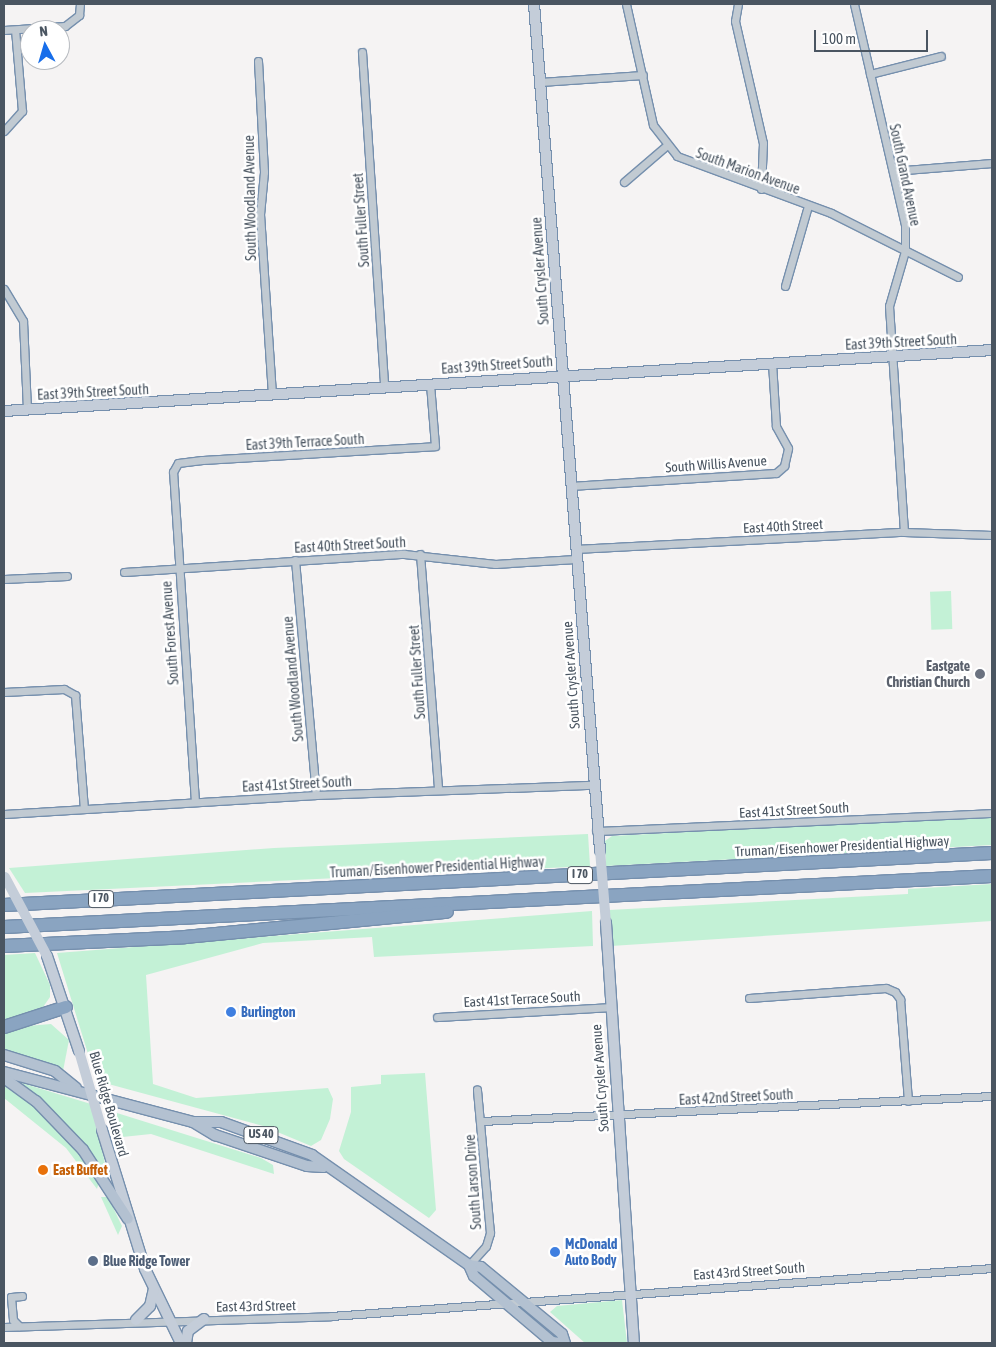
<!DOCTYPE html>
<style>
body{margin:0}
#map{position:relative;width:996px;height:1347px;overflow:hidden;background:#f5f3f3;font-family:"Asap Condensed",sans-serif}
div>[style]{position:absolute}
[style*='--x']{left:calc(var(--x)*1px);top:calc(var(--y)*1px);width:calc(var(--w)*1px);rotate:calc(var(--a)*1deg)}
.green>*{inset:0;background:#c3f1d6;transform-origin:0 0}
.roads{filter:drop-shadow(1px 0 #758fad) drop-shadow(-1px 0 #758fad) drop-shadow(0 1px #758fad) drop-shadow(0 -1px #758fad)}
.street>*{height:7px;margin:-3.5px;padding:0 3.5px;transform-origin:3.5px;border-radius:3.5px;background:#c1cad2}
.secondary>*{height:10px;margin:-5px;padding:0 5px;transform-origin:5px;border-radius:5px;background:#c4cdd9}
.primary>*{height:10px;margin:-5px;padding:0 5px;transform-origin:5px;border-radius:5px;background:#b3c1d1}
.highway>*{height:12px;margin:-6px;padding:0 6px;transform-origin:6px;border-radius:6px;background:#8aa4c1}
.secondary-bridge>*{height:10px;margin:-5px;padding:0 5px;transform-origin:5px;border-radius:5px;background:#c4cdd9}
.dots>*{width:14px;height:14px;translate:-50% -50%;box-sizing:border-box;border:2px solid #fff;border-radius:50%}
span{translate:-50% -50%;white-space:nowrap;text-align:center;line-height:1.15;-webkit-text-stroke:5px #fff;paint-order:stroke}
.shield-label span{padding:1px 4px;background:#fff;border:1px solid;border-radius:4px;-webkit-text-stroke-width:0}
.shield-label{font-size:12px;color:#4a5561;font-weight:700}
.street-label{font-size:14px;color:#4a5561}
.worship-label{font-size:14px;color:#5b616d;font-weight:700}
.right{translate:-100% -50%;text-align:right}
.shop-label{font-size:14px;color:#366cbe;font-weight:700}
.left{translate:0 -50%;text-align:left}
.food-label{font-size:14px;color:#c56008;font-weight:700}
.service-label{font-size:14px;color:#4e5e75;font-weight:700}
.frame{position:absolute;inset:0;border:5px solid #4a5561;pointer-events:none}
.north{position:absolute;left:20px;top:20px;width:50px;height:50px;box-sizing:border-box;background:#fff;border:1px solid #b7bbc0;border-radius:50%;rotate:354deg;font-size:14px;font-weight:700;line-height:20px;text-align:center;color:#4a5561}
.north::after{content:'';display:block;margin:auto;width:18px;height:22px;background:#186eea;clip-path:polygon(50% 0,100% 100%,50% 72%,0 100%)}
.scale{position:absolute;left:814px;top:30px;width:114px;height:22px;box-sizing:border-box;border:2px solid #4a5561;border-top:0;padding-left:6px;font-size:15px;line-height:18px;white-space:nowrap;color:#4a5561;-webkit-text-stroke:4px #fff;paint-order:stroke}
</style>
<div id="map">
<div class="green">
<div style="left:951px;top:591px;width:38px;height:21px;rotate:88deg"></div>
<div style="clip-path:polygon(992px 816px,992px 845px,606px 866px,605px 841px,612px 836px)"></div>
<div style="clip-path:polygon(588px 834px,590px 866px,25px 893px,9px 868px,274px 848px)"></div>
<div style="clip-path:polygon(992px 884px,992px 921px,611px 946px,609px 910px,908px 894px,908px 889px)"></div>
<div style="clip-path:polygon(592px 911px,593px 946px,374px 957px,372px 937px,263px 943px,146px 975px,153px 1084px,196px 1098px,328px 1088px,333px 1099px,330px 1119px,321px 1140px,311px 1146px,263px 1126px,101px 1082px,93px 1070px,57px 953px)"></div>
<div style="clip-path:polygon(35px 953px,50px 985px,50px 997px,41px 1010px,4px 1021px,4px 955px)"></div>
<div style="clip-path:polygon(51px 1024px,69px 1040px,63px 1071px,4px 1050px,4px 1028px)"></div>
<div style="clip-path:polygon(425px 1073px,436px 1210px,429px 1218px,344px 1159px,339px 1151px,351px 1112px,351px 1087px,381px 1084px,381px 1075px)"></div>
<div style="clip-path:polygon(15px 1081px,91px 1104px,108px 1176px,105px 1177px)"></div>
<div style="clip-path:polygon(4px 1086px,41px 1111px,71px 1141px,99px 1182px,97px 1189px,66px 1148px,4px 1098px)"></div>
<div style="clip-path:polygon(117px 1113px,261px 1158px,273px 1165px,274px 1174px,151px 1134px,113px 1138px)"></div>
<div style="clip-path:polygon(101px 1197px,108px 1197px,122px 1226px,118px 1235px)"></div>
<div style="clip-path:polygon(622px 1300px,627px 1343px,585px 1343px,550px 1312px,557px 1306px)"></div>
</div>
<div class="roads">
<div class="street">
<div style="--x:626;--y:4;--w:124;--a:77.4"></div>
<div style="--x:653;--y:125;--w:39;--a:52"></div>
<div style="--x:677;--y:156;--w:164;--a:20.3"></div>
<div style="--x:831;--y:213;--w:142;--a:26.7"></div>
<div style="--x:738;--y:4;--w:17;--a:100"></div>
<div style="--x:735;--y:21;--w:125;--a:77.1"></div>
<div style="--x:763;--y:143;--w:46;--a:92.5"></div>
<div style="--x:854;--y:4;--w:227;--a:77"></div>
<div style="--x:905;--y:225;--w:26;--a:90"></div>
<div style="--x:905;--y:251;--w:57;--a:106.2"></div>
<div style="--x:889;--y:306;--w:226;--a:86.2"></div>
<div style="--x:4;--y:30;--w:61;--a:-3.8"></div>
<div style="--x:65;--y:26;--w:18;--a:-38"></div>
<div style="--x:79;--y:15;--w:11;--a:-85"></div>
<div style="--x:362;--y:52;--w:336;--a:86.2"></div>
<div style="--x:258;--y:61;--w:111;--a:86.9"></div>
<div style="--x:264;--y:172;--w:42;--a:95.4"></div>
<div style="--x:260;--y:214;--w:181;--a:86.2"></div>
<div style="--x:870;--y:74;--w:73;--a:-14.2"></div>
<div style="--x:540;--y:82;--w:103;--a:-3.9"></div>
<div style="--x:4;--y:131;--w:27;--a:-48"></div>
<div style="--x:22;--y:111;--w:81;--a:-94.9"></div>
<div style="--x:893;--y:171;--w:99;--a:-4.6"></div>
<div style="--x:624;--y:182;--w:55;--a:-40.6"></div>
<div style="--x:785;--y:286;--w:83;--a:-74"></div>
<div style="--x:4;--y:289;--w:37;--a:59"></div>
<div style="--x:23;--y:321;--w:88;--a:87.4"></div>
<div style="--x:570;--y:486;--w:206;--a:-3.6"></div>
<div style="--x:776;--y:473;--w:11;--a:-41"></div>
<div style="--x:784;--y:466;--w:18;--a:-77"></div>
<div style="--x:788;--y:448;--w:25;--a:-119"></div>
<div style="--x:776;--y:426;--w:63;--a:-93.6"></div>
<div style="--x:575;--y:549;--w:329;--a:-3"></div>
<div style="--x:904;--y:532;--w:88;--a:2"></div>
<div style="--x:420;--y:554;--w:236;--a:85.6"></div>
<div style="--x:295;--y:560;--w:236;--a:84.9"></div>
<div style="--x:124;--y:572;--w:281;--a:-3.7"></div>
<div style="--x:404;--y:554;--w:92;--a:6.3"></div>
<div style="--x:495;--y:564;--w:81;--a:-3.5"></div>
<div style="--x:4;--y:579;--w:63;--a:-2.7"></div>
<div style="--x:4;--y:692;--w:60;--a:-2.9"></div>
<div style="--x:64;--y:689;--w:13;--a:29"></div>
<div style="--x:75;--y:695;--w:114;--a:85.5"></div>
<div style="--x:195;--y:802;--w:331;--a:-93.8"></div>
<div style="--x:173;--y:472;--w:10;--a:-61"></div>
<div style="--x:178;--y:463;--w:24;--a:-7"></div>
<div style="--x:202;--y:460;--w:233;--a:-3.4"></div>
<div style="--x:435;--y:446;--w:62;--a:-94.6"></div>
<div style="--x:4;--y:814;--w:313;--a:-3.5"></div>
<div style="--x:316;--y:795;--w:277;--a:-2.1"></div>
<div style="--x:596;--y:831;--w:396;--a:-2.6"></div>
<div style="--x:749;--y:998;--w:137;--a:-4.2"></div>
<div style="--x:886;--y:988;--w:10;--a:24"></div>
<div style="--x:895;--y:992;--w:9;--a:54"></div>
<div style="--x:900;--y:999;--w:102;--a:85.5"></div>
<div style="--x:437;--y:1017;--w:172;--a:-3.3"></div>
<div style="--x:481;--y:1121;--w:512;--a:-2.8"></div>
<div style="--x:469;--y:1265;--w:25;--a:-48"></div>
<div style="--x:486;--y:1246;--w:14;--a:-73"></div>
<div style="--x:490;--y:1233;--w:144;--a:-95.2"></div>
<div style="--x:19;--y:1326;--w:8;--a:-135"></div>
<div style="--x:13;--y:1320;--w:23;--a:-95"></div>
<div style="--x:11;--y:1297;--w:11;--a:-5"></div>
<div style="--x:4;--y:1327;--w:327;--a:-1.9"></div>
<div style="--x:331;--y:1316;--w:663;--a:-4.15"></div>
</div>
<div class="secondary">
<div style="--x:534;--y:4;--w:849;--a:85.54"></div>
<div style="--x:4;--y:411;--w:990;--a:-3.53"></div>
<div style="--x:606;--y:923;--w:421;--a:86.2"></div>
<div style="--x:47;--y:956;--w:100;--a:71.4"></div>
<div style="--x:102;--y:1130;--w:145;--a:72.8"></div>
<div style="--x:145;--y:1269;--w:82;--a:64.1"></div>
<div style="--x:136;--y:1320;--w:20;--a:-45"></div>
<div style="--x:150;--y:1306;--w:17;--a:-77"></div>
<div style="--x:186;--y:1343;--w:12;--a:-81"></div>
<div style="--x:188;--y:1331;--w:20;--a:-37"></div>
</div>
<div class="primary">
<div style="--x:4;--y:1055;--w:53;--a:17.4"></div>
<div style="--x:55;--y:1071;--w:27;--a:39"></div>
<div style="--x:4;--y:1072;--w:196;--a:14.8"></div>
<div style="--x:193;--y:1122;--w:26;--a:31"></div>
<div style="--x:215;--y:1135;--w:97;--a:18.6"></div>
<div style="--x:307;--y:1166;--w:16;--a:4"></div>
<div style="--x:4;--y:1078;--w:39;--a:36"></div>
<div style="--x:36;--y:1101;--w:68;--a:46.2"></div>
<div style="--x:83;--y:1150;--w:82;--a:56.9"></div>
<div style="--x:193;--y:1122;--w:28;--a:0"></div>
<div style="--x:221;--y:1122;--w:97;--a:19.9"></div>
<div style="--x:312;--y:1155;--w:192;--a:35"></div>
<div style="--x:469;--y:1265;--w:12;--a:9"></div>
<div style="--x:481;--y:1267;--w:105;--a:39.6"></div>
<div style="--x:562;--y:1334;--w:9;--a:72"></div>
<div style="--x:469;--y:1265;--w:12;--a:66"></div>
<div style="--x:474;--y:1276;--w:102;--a:40.2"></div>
<div style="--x:552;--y:1342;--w:8;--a:7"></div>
</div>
<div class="highway">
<div style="--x:4;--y:905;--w:989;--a:-3.01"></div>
<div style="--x:4;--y:927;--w:989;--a:-2.95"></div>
<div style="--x:4;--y:946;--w:181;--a:-2.8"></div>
<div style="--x:185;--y:937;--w:263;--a:-5.5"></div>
<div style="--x:4;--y:1027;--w:65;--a:-17.9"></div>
</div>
</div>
<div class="secondary-bridge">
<div style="--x:600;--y:850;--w:73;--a:85.3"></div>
<div style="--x:5;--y:877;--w:89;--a:62"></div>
<div style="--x:79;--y:1051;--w:82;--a:73.8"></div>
</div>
<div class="dots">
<div style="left:980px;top:674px;background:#6b7280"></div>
<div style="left:231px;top:1012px;background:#3f7fe0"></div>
<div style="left:43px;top:1170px;background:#e8710a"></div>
<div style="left:555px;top:1252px;background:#3f7fe0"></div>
<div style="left:93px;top:1261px;background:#5c6f8a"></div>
</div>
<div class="shield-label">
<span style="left:580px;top:875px">I 70</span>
<span style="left:101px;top:899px">I 70</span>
<span style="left:261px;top:1135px">US 40</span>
</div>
<div class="street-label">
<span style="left:748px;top:171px;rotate:20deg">South Marion Avenue</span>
<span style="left:905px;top:175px;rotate:78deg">South Grand Avenue</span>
<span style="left:250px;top:198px;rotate:-91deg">South Woodland Avenue</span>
<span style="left:361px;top:220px;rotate:-94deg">South Fuller Street</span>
<span style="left:540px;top:271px;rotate:-94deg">South Crysler Avenue</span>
<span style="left:901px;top:342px;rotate:-3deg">East 39th Street South</span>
<span style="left:497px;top:365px;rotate:-4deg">East 39th Street South</span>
<span style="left:93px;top:392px;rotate:-3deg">East 39th Street South</span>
<span style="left:305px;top:442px;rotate:-3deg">East 39th Terrace South</span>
<span style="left:716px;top:464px;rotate:-4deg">South Willis Avenue</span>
<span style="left:783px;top:526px;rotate:-3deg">East 40th Street</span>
<span style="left:350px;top:545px;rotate:-3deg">East 40th Street South</span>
<span style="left:170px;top:633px;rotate:-94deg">South Forest Avenue</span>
<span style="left:417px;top:672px;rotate:-94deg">South Fuller Street</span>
<span style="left:571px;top:675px;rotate:-94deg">South Crysler Avenue</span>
<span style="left:293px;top:679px;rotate:-95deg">South Woodland Avenue</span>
<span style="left:297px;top:784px;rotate:-3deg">East 41st Street South</span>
<span style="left:794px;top:810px;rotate:-3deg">East 41st Street South</span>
<span style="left:842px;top:846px;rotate:-3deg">Truman/Eisenhower Presidential Highway</span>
<span style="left:437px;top:867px;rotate:-3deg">Truman/Eisenhower Presidential Highway</span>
<span style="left:522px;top:999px;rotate:-3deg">East 41st Terrace South</span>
<span style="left:600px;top:1078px;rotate:-94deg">South Crysler Avenue</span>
<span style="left:736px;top:1097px;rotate:-3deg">East 42nd Street South</span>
<span style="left:109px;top:1104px;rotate:74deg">Blue Ridge Boulevard</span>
<span style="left:473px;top:1182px;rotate:-94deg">South Larson Drive</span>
<span style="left:749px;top:1271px;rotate:-4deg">East 43rd Street South</span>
<span style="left:256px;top:1306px;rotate:-1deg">East 43rd Street</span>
</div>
<div class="worship-label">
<span class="right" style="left:970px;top:674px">Eastgate<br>Christian Church</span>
</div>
<div class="shop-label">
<span class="left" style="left:241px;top:1012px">Burlington</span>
<span class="left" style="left:565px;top:1252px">McDonald<br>Auto Body</span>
</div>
<div class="food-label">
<span class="left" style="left:53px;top:1170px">East Buffet</span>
</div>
<div class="service-label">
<span class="left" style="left:103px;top:1261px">Blue Ridge Tower</span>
</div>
<div class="frame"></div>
<div class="north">N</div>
<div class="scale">100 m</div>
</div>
